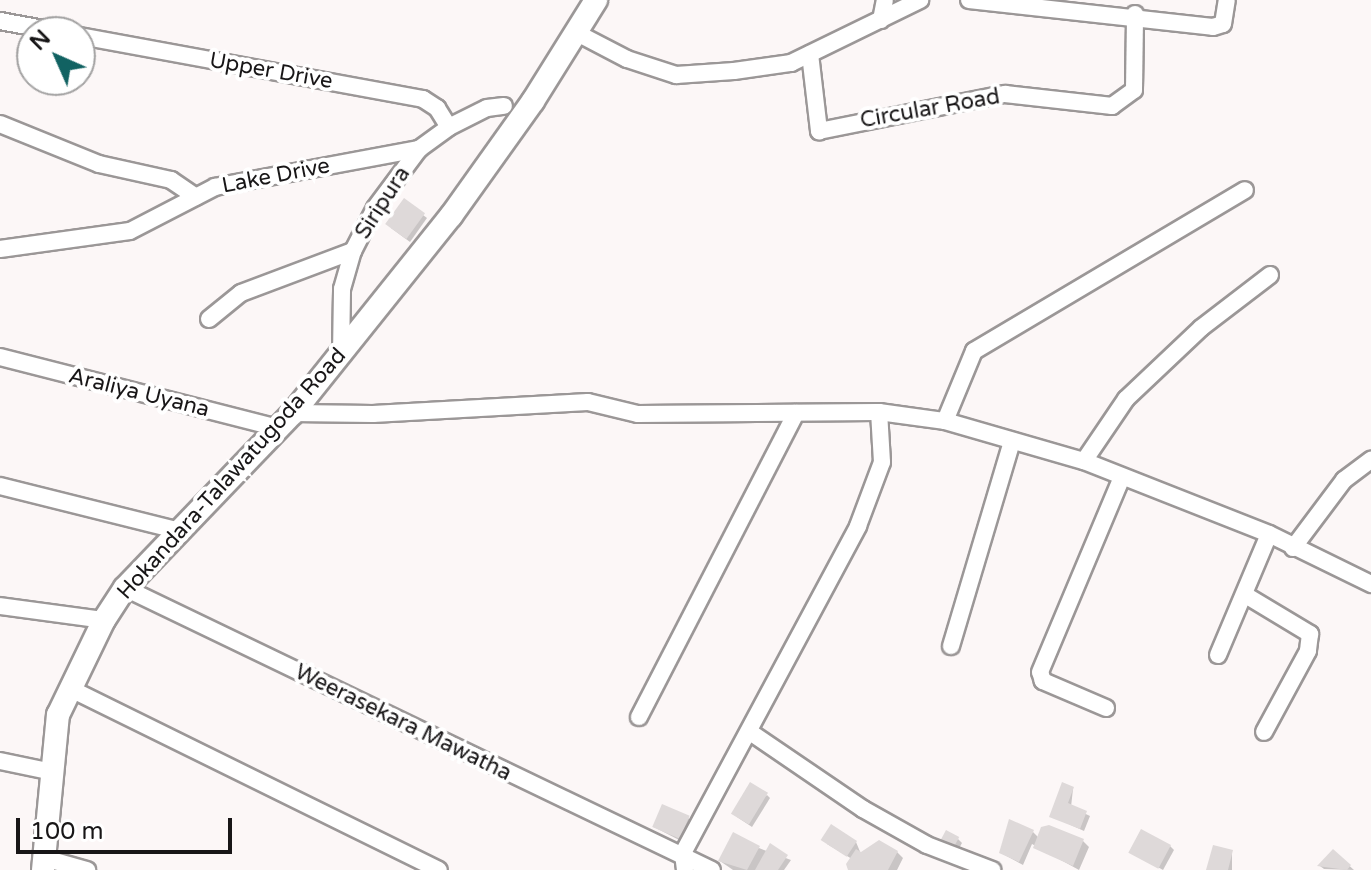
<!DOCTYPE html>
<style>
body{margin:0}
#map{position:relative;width:1371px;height:870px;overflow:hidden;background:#fcf7f7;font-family:"Varela Round",sans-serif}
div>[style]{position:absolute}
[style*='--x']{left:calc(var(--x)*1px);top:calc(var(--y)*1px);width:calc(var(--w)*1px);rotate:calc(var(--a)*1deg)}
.shadow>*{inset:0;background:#0003}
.building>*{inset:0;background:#ded9d9;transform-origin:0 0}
.roads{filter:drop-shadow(2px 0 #9b9797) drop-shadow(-2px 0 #9b9797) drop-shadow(0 2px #9b9797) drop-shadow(0 -2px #9b9797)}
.street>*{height:16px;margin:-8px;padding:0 8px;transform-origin:8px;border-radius:8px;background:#fff}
.secondary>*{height:22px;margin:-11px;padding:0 11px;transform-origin:11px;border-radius:11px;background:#fff}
span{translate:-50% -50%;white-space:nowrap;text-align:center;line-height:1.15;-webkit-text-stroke:8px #fff;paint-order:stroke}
.street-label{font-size:22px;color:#181617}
.north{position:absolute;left:16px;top:16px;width:80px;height:80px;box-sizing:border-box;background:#fff;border:2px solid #a3a2a2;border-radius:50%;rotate:315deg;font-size:22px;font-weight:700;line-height:32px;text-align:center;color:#181617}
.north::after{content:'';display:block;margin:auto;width:28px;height:36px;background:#116262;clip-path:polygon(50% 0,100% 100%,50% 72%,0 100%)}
.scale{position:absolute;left:16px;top:818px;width:216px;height:36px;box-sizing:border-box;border:4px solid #181617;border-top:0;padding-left:10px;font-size:24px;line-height:28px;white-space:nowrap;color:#181617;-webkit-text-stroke:6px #fff;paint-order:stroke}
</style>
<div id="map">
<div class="shadow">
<div style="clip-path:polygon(423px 215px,427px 218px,410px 242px,391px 228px)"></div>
<div style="clip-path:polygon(1073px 789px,1071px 807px,1090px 816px,1084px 831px,1051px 816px)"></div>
<div style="clip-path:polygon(767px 795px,770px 798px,752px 827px,737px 817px)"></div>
<div style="clip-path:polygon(688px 818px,692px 822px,683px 842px,654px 827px)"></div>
<div style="clip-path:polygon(1033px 832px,1039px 838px,1083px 841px,1089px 847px,1079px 870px,1032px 844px,1023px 865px,1001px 853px)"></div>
<div style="clip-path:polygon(958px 839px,962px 843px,956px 854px,944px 848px)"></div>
<div style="clip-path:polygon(856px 842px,861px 854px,897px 852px,903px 858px,897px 870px,850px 870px,852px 859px,827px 844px)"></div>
<div style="clip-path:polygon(1170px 846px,1174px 850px,1163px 870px,1131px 852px)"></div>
<div style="clip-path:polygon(759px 848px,791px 860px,784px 870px,733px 870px,720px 861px)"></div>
<div style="clip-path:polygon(1333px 851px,1354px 870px,1324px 869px,1320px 866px)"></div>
<div style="clip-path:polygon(1232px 852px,1232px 870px,1208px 870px)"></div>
</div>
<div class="building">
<div style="left:404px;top:198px;width:26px;height:32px;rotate:36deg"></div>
<div style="left:750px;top:782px;width:21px;height:37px;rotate:31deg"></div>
<div style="clip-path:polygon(1062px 782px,1074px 787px,1068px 803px,1087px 811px,1080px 829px,1049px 817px)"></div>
<div style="left:662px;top:804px;width:30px;height:25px;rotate:23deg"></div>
<div style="clip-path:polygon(1009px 819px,1034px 830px,1019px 862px,999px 853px)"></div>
<div style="left:831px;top:824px;width:31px;height:19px;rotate:33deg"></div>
<div style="clip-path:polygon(1049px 825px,1084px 839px,1073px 866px,1033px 848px,1041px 827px)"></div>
<div style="left:1141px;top:829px;width:34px;height:27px;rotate:28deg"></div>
<div style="left:946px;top:830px;width:15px;height:17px;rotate:28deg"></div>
<div style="clip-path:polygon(733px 832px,760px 846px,747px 870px,718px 861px)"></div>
<div style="clip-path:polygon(879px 840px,898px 851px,888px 870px,848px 870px,846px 864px,856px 849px,861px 852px)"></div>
<div style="clip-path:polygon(770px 843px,788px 855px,778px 870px,755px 870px)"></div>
<div style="clip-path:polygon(1213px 845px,1233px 850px,1228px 870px,1206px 870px)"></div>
<div style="clip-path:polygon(1333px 849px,1351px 865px,1347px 870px,1317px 866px)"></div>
</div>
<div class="roads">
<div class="street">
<div style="--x:969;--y:0;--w:245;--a:6.3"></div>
<div style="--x:1213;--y:27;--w:10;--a:-17"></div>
<div style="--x:1223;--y:24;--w:24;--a:-81"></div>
<div style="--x:881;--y:20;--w:20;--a:-79"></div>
<div style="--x:0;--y:21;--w:61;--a:10.4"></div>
<div style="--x:577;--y:33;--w:56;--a:27.5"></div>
<div style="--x:627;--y:59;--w:52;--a:18.1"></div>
<div style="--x:676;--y:75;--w:58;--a:-3.9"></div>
<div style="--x:734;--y:71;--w:58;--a:-8"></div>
<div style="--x:791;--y:63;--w:144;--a:-26"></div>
<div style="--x:80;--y:36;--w:349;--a:10.4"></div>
<div style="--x:423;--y:99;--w:17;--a:33"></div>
<div style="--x:437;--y:108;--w:22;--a:58"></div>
<div style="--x:810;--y:54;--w:78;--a:83.3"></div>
<div style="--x:819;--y:131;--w:190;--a:-11.3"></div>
<div style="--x:1005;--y:94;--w:108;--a:6.4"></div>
<div style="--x:1112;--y:106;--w:27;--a:-36"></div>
<div style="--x:1134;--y:90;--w:76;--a:-89.2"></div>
<div style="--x:0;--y:124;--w:107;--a:22"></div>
<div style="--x:99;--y:164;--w:74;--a:12.5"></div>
<div style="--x:171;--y:180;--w:30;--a:34"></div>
<div style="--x:0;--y:249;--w:131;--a:-7.9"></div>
<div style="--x:130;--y:231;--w:96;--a:-27.4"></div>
<div style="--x:215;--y:187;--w:208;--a:-10.6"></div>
<div style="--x:209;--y:319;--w:41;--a:-39.1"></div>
<div style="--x:241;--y:293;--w:120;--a:-20.6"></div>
<div style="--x:341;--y:355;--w:66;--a:-89.1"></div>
<div style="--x:342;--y:289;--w:40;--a:-74"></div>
<div style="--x:353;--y:251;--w:48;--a:-62.9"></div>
<div style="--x:375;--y:208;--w:74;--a:-53.3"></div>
<div style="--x:419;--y:149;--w:37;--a:-36"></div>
<div style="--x:449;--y:127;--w:42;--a:-26.6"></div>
<div style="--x:487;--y:108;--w:17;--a:-7"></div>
<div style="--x:0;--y:357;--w:287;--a:14.3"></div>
<div style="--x:293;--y:413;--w:80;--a:0.7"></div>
<div style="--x:373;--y:414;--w:215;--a:-3.2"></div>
<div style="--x:588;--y:402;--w:51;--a:13.5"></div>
<div style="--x:638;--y:414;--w:241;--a:-0.5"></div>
<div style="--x:879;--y:412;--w:67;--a:7.8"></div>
<div style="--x:945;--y:421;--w:145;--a:16.1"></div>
<div style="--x:1084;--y:461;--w:199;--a:21.5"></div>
<div style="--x:1269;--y:534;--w:114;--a:26.1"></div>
<div style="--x:945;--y:421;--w:76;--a:-67.5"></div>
<div style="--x:974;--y:351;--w:315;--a:-30.7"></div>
<div style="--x:1084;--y:461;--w:75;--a:-55.9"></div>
<div style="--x:1126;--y:399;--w:103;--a:-43.4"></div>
<div style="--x:1201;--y:328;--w:87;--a:-37.5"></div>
<div style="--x:0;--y:486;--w:187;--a:14"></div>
<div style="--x:1293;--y:548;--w:85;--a:-53.1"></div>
<div style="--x:1344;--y:480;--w:34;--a:-37"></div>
<div style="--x:125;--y:588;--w:651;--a:25.66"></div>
<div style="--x:1247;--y:596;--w:74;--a:31.1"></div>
<div style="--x:1310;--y:634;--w:17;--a:97"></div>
<div style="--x:1308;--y:651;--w:92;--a:118.5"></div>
<div style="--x:0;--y:606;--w:105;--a:7.7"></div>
<div style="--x:951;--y:646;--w:214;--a:-73.4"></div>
<div style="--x:1218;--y:655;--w:131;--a:-67.1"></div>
<div style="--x:69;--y:688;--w:412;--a:26.2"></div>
<div style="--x:1106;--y:708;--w:69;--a:-156.8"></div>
<div style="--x:1043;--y:681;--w:9;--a:-108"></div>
<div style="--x:1040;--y:672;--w:212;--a:-67.2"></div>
<div style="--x:639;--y:717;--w:342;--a:-62.7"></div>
<div style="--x:750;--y:732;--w:137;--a:34.3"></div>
<div style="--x:863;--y:809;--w:73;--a:29.4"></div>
<div style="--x:927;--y:845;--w:70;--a:21"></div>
<div style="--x:0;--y:761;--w:49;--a:11.8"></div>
<div style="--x:44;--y:858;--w:45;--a:15.6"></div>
<div style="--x:685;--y:870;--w:17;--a:-97"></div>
<div style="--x:683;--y:853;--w:371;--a:-61.8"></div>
<div style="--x:858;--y:526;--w:68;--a:-69.4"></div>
<div style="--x:882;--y:462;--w:50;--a:-93.4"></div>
</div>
<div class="secondary">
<div style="--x:43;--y:870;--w:156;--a:-84.5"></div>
<div style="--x:58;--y:715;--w:106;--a:-64.2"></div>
<div style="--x:104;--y:620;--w:38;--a:-57"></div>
<div style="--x:125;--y:588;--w:243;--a:-46.2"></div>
<div style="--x:293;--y:413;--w:253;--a:-51.3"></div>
<div style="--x:451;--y:216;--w:141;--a:-54.5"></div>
<div style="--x:533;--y:101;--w:119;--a:-58"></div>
</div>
</div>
<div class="street-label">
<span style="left:271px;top:71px;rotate:10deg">Upper Drive</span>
<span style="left:930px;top:109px;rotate:-10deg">Circular Road</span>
<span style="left:276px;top:176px;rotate:-11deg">Lake Drive</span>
<span style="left:383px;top:203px;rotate:-57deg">Siripura</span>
<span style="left:139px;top:393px;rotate:14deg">Araliya Uyana</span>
<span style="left:232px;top:474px;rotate:-48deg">Hokandara-Talawatugoda Road</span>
<span style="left:403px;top:723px;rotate:26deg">Weerasekara Mawatha</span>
</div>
<div class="north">N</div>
<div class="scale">100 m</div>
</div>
